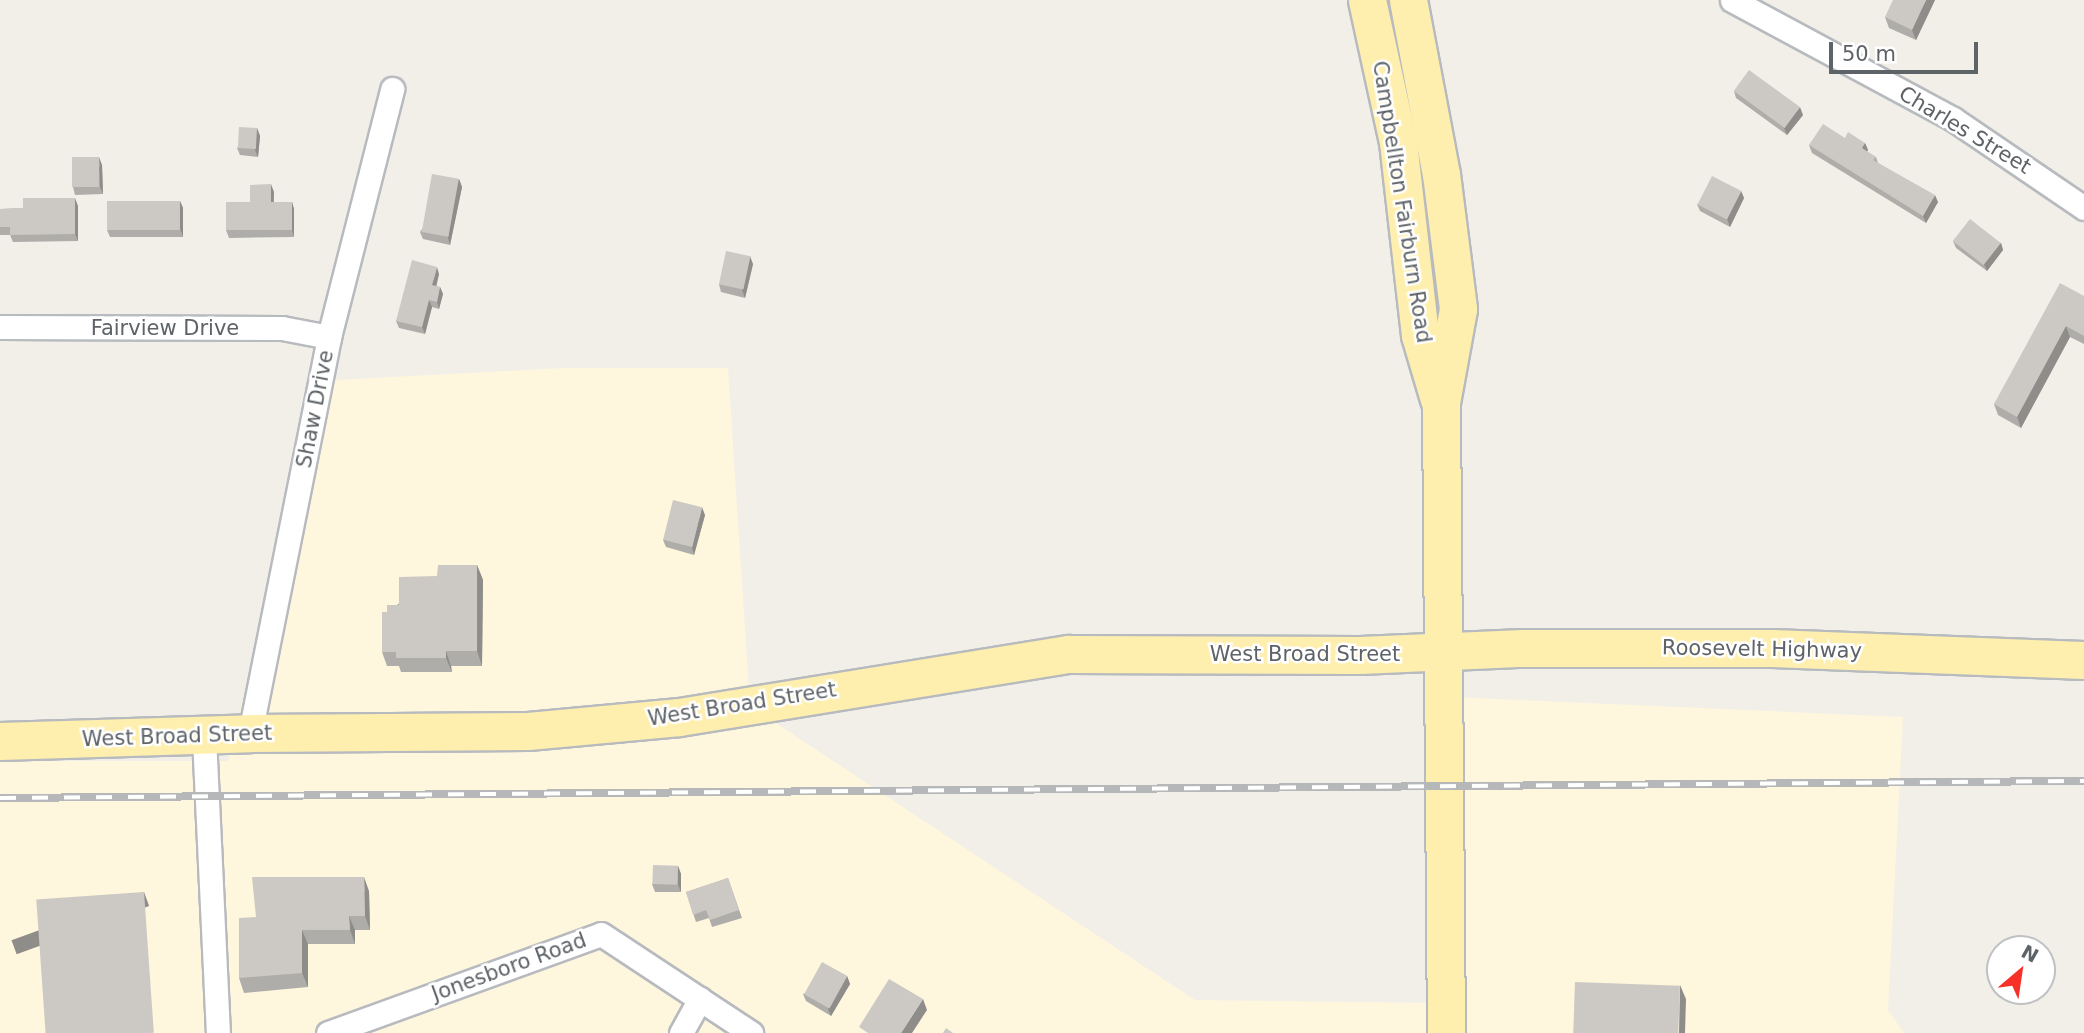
<!DOCTYPE html>
<style>
body{margin:0}
#map{position:relative;width:2084px;height:1033px;overflow:hidden;background:#f1efe7;font-family:"DejaVu Sans",sans-serif}
div>[style]{position:absolute}
[style*='--x']{left:calc(var(--x)*1px);top:calc(var(--y)*1px);width:calc(var(--w)*1px);rotate:calc(var(--a)*1deg)}
.commercial>*{inset:0;background:#fff6de}
.roads{filter:drop-shadow(2px 0 #b7babe) drop-shadow(-2px 0 #b7babe) drop-shadow(0 2px #b7babe) drop-shadow(0 -2px #b7babe)}
.street>*{height:23px;margin:-11.5px;padding:0 11.5px;transform-origin:11.5px;border-radius:11.5px;background:#fff}
.primary>*{height:37px;margin:-18.5px;padding:0 18.5px;transform-origin:18.5px;border-radius:18.5px;background:#ffefae}
.rail>*{height:8px;margin-top:-4px;transform-origin:0;background:repeating-linear-gradient(90deg,#fff 0 16px,#b6b7b8 0 32px);box-sizing:border-box;border-block:2px solid #b6b7b8}
.wall>*{inset:0;background:#afada9}
.shaded-wall>*{inset:0;background:#8f8d89;transform-origin:0 0}
.building>*{inset:0;background:#ccc9c4;transform-origin:0 0}
span{translate:-50% -50%;white-space:nowrap;text-align:center;line-height:1.15;-webkit-text-stroke:5px #fff;paint-order:stroke}
.street-label{font-size:21px;color:#5e6368}
.north{position:absolute;left:1986px;top:935px;width:70px;height:70px;box-sizing:border-box;background:#fff;border:2px solid #bfc1c3;border-radius:50%;rotate:29deg;font-size:19px;font-weight:700;line-height:28px;text-align:center;color:#5e6368}
.north::after{content:'';display:block;margin:auto;width:24px;height:32px;background:#f73128;clip-path:polygon(50% 0,100% 100%,50% 72%,0 100%)}
.scale{position:absolute;left:1829px;top:42px;width:149px;height:32px;box-sizing:border-box;border:4px solid #5e6368;border-top:0;padding-left:9px;font-size:21px;line-height:24px;white-space:nowrap;color:#5e6368;-webkit-text-stroke:5px #fff;paint-order:stroke}
</style>
<div id="map">
<div class="commercial">
<div style="clip-path:polygon(564px 368px,728px 368px,750px 706px,1195px 1000px,1446px 1003px,1450px 697px,1903px 717px,1888px 1010px,1904px 1033px,0 1033px,0 761px,228px 761px,318px 381px)"></div>
</div>
<div class="roads">
<div class="street">
<div style="--x:1732;--y:0;--w:251;--a:28.3"></div>
<div style="--x:1953;--y:119;--w:158;--a:34.2"></div>
<div style="--x:0;--y:327;--w:282;--a:0.2"></div>
<div style="--x:282;--y:328;--w:48;--a:10.8"></div>
<div style="--x:250;--y:733;--w:404;--a:-78.7"></div>
<div style="--x:329;--y:337;--w:256;--a:-75.7"></div>
<div style="--x:204;--y:737;--w:296;--a:87.3"></div>
<div style="--x:328;--y:1033;--w:290;--a:-19.9"></div>
<div style="--x:601;--y:934;--w:180;--a:33.4"></div>
<div style="--x:681;--y:1033;--w:39;--a:-61"></div>
</div>
<div class="primary">
<div style="--x:1367;--y:0;--w:145;--a:77.7"></div>
<div style="--x:1398;--y:142;--w:194;--a:83.5"></div>
<div style="--x:1420;--y:335;--w:67;--a:73.5"></div>
<div style="--x:1408;--y:0;--w:177;--a:79.3"></div>
<div style="--x:1441;--y:174;--w:136;--a:82.8"></div>
<div style="--x:1458;--y:309;--w:96;--a:100.3"></div>
<div style="--x:1441;--y:403;--w:630;--a:89.55"></div>
<div style="--x:0;--y:741;--w:250;--a:-1.8"></div>
<div style="--x:250;--y:733;--w:278;--a:-0.4"></div>
<div style="--x:528;--y:731;--w:152;--a:-5.3"></div>
<div style="--x:679;--y:717;--w:394;--a:-9.2"></div>
<div style="--x:1068;--y:654;--w:292;--a:0.2"></div>
<div style="--x:1360;--y:655;--w:163;--a:-2.5"></div>
<div style="--x:1523;--y:648;--w:249;--a:0"></div>
<div style="--x:1772;--y:648;--w:312;--a:2.2"></div>
</div>
</div>
<div class="rail">
<div style="--x:0;--y:798;--w:2084;--a:-0.47"></div>
</div>
<div class="wall">
<div style="clip-path:polygon(1935px 0,1916px 40px,1889px 28px,1885px 17px)"></div>
<div style="clip-path:polygon(1734px 91px,1803px 115px,1787px 135px,1736px 98px)"></div>
<div style="clip-path:polygon(257px 128px,260px 136px,258px 157px,240px 155px,237px 148px)"></div>
<div style="clip-path:polygon(1845px 138px,1865px 143px,1868px 150px,1867px 152px,1876px 157px,1878px 163px,1938px 202px,1926px 223px,1812px 153px,1809px 145px)"></div>
<div style="clip-path:polygon(102px 165px,103px 194px,75px 195px,73px 187px)"></div>
<div style="clip-path:polygon(459px 179px,462px 187px,450px 245px,423px 239px,420px 232px)"></div>
<div style="clip-path:polygon(1741px 191px,1744px 198px,1730px 227px,1700px 211px,1697px 204px)"></div>
<div style="clip-path:polygon(274px 192px,274px 202px,292px 202px,294px 209px,294px 237px,229px 238px,226px 230px,250px 202px)"></div>
<div style="clip-path:polygon(180px 201px,183px 208px,183px 237px,110px 237px,107px 230px)"></div>
<div style="clip-path:polygon(78px 206px,78px 241px,13px 242px,10px 235px,0 235px,0 209px)"></div>
<div style="clip-path:polygon(1953px 241px,2001px 243px,2003px 250px,1987px 271px,1956px 248px)"></div>
<div style="clip-path:polygon(753px 264px,745px 298px,721px 292px,719px 284px)"></div>
<div style="clip-path:polygon(439px 274px,436px 286px,440px 287px,443px 294px,439px 309px,432px 307px,425px 334px,399px 328px,396px 321px)"></div>
<div style="clip-path:polygon(2084px 296px,2084px 344px,2070px 337px,2021px 428px,1998px 415px,1994px 404px)"></div>
<div style="clip-path:polygon(705px 515px,694px 555px,666px 547px,663px 540px)"></div>
<div style="clip-path:polygon(477px 565px,483px 580px,482px 666px,451px 666px,452px 672px,401px 672px,399px 666px,387px 666px,382px 652px,387px 612px,437px 576px)"></div>
<div style="clip-path:polygon(678px 866px,681px 874px,681px 892px,655px 892px,652px 884px)"></div>
<div style="clip-path:polygon(728px 878px,742px 918px,712px 927px,709px 918px,696px 922px,686px 892px)"></div>
<div style="clip-path:polygon(369px 891px,370px 930px,355px 930px,355px 944px,308px 944px,308px 987px,244px 993px,239px 978px,256px 917px)"></div>
<div style="clip-path:polygon(847px 976px,850px 984px,831px 1016px,806px 1001px,803px 994px)"></div>
</div>
<div class="shaded-wall">
<div style="clip-path:polygon(1926px 0,1935px 0,1916px 40px,1912px 30px)"></div>
<div style="clip-path:polygon(1800px 107px,1803px 115px,1787px 135px,1784px 128px)"></div>
<div style="clip-path:polygon(257px 128px,260px 136px,258px 157px,255px 150px)"></div>
<div style="clip-path:polygon(1865px 143px,1868px 150px,1864px 156px,1862px 148px)"></div>
<div style="clip-path:polygon(99px 157px,102px 165px,103px 194px,100px 187px)"></div>
<div style="clip-path:polygon(459px 179px,462px 187px,450px 245px,448px 238px)"></div>
<div style="clip-path:polygon(271px 184px,274px 192px,273px 210px,271px 202px)"></div>
<div style="clip-path:polygon(1741px 191px,1744px 198px,1730px 227px,1727px 219px)"></div>
<div style="clip-path:polygon(1935px 195px,1938px 202px,1926px 223px,1923px 216px)"></div>
<div style="clip-path:polygon(75px 198px,78px 206px,78px 241px,75px 234px)"></div>
<div style="clip-path:polygon(180px 201px,183px 208px,183px 237px,180px 229px)"></div>
<div style="clip-path:polygon(292px 202px,294px 209px,294px 237px,292px 230px)"></div>
<div style="clip-path:polygon(2001px 243px,2003px 250px,1987px 271px,1984px 264px)"></div>
<div style="clip-path:polygon(750px 256px,753px 264px,745px 298px,742px 290px)"></div>
<div style="clip-path:polygon(437px 267px,439px 274px,435px 292px,432px 285px)"></div>
<div style="clip-path:polygon(440px 287px,443px 294px,439px 309px,437px 302px)"></div>
<div style="clip-path:polygon(429px 300px,432px 307px,425px 334px,422px 327px)"></div>
<div style="clip-path:polygon(2066px 326px,2070px 337px,2021px 428px,2017px 417px)"></div>
<div style="clip-path:polygon(702px 507px,705px 515px,694px 555px,692px 548px)"></div>
<div style="clip-path:polygon(477px 565px,483px 580px,482px 666px,477px 651px)"></div>
<div style="clip-path:polygon(446px 651px,451px 666px,452px 672px,446px 658px)"></div>
<div style="clip-path:polygon(678px 866px,681px 874px,681px 892px,678px 885px)"></div>
<div style="clip-path:polygon(364px 877px,369px 891px,370px 930px,365px 916px)"></div>
<div style="left:144px;top:892px;width:15px;height:141px;rotate:70deg"></div>
<div style="clip-path:polygon(349px 916px,355px 930px,355px 944px,350px 930px)"></div>
<div style="clip-path:polygon(302px 930px,308px 944px,308px 987px,302px 973px)"></div>
<div style="clip-path:polygon(847px 976px,850px 984px,831px 1016px,828px 1009px)"></div>
<div style="clip-path:polygon(1680px 985px,1686px 999px,1685px 1033px,1679px 1033px)"></div>
<div style="clip-path:polygon(923px 999px,927px 1010px,912px 1033px,901px 1033px)"></div>
</div>
<div class="building">
<div style="clip-path:polygon(1893px 0,1926px 0,1912px 30px,1885px 17px)"></div>
<div style="left:1749px;top:70px;width:63px;height:26px;rotate:36deg"></div>
<div style="clip-path:polygon(1823px 124px,1845px 138px,1848px 132px,1865px 143px,1862px 148px,1876px 157px,1873px 160px,1935px 195px,1923px 216px,1809px 145px)"></div>
<div style="left:239px;top:127px;width:18px;height:21px;rotate:3deg"></div>
<div style="left:72px;top:157px;width:27px;height:30px"></div>
<div style="left:432px;top:174px;width:27px;height:59px;rotate:10deg"></div>
<div style="left:1712px;top:176px;width:33px;height:32px;rotate:27deg"></div>
<div style="clip-path:polygon(271px 184px,271px 202px,292px 202px,292px 230px,226px 230px,226px 202px,250px 202px,250px 185px)"></div>
<div style="clip-path:polygon(23px 198px,75px 198px,75px 234px,10px 235px,10px 227px,0 227px,0 209px,23px 208px)"></div>
<div style="left:107px;top:201px;width:73px;height:29px"></div>
<div style="left:1970px;top:219px;width:39px;height:28px;rotate:38deg"></div>
<div style="left:726px;top:251px;width:25px;height:34px;rotate:12deg"></div>
<div style="clip-path:polygon(412px 260px,437px 267px,432px 285px,440px 287px,437px 302px,429px 300px,422px 327px,396px 321px)"></div>
<div style="clip-path:polygon(2060px 283px,2084px 296px,2084px 336px,2066px 326px,2017px 417px,1994px 404px)"></div>
<div style="left:673px;top:500px;width:30px;height:41px;rotate:14deg"></div>
<div style="clip-path:polygon(438px 565px,477px 565px,477px 651px,446px 651px,446px 658px,396px 658px,396px 652px,382px 652px,382px 612px,387px 612px,387px 605px,399px 605px,399px 577px,437px 576px)"></div>
<div style="left:653px;top:865px;width:25px;height:19px;rotate:2deg"></div>
<div style="clip-path:polygon(252px 877px,364px 877px,365px 916px,349px 916px,350px 930px,302px 930px,302px 973px,239px 978px,239px 918px,256px 917px)"></div>
<div style="clip-path:polygon(728px 878px,739px 910px,710px 920px,706px 910px,693px 915px,686px 892px)"></div>
<div style="left:144px;top:892px;width:141px;height:108px;rotate:86deg"></div>
<div style="left:822px;top:962px;width:29px;height:37px;rotate:29deg"></div>
<div style="clip-path:polygon(889px 979px,923px 999px,901px 1033px,868px 1033px,859px 1027px)"></div>
<div style="left:1575px;top:982px;width:105px;height:51px;rotate:2deg"></div>
<div style="clip-path:polygon(946px 1028px,953px 1033px,943px 1033px)"></div>
</div>
<div class="street-label">
<span style="left:1965px;top:130px;rotate:31deg">Charles Street</span>
<span style="left:1402px;top:202px;rotate:81deg">Campbellton Fairburn Road</span>
<span style="left:165px;top:328px">Fairview Drive</span>
<span style="left:315px;top:409px;rotate:-79deg">Shaw Drive</span>
<span style="left:1762px;top:649px;rotate:1deg">Roosevelt Highway</span>
<span style="left:1305px;top:654px">West Broad Street</span>
<span style="left:742px;top:704px;rotate:-9deg">West Broad Street</span>
<span style="left:177px;top:736px;rotate:-2deg">West Broad Street</span>
<span style="left:509px;top:967px;rotate:-20deg">Jonesboro Road</span>
</div>
<div class="north">N</div>
<div class="scale">50 m</div>
</div>
